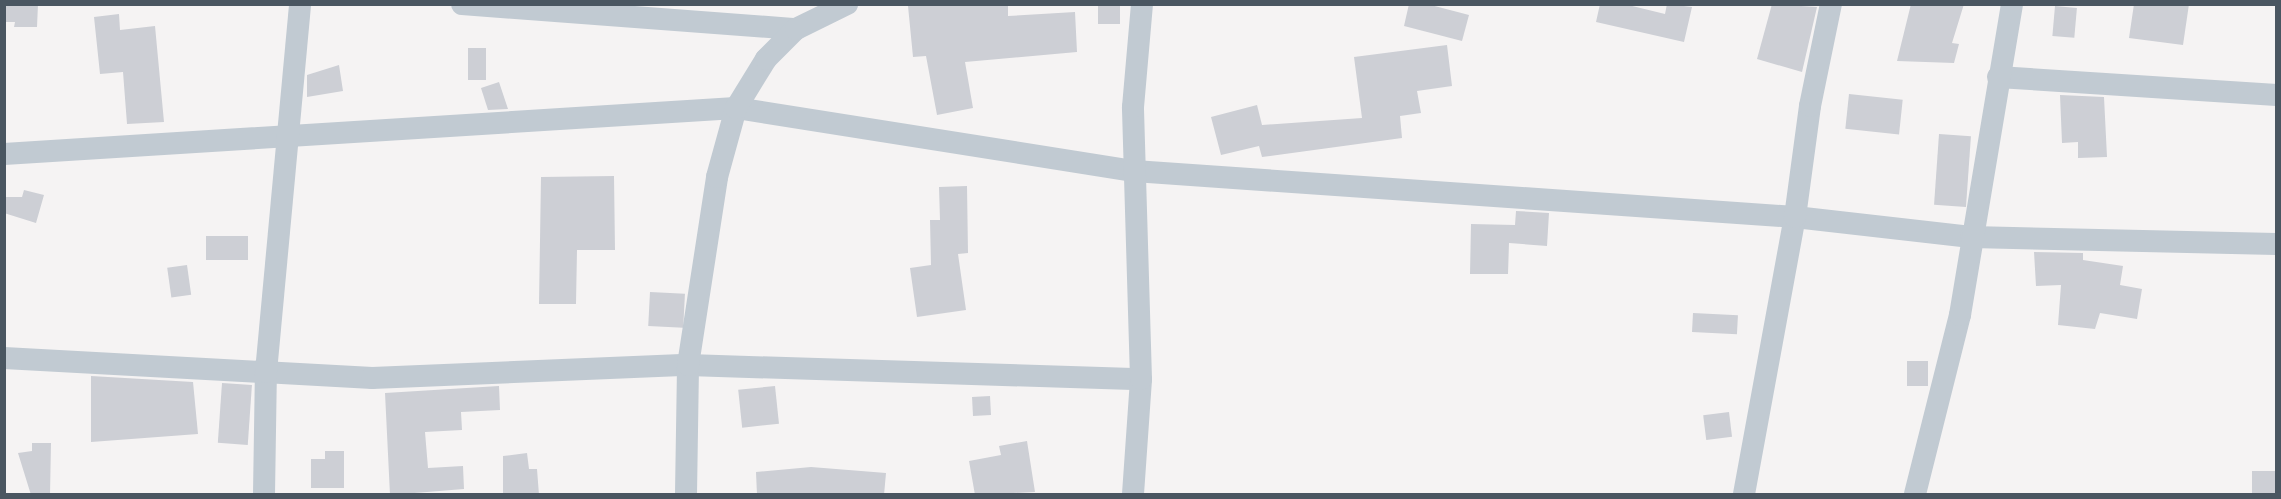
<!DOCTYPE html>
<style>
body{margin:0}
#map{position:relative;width:2281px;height:499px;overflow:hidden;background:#f5f3f3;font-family:Montserrat,sans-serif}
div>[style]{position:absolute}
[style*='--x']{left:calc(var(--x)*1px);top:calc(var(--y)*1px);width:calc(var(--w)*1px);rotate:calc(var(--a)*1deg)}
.building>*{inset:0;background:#cdcfd5;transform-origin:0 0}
.street>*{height:22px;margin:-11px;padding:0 11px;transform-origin:11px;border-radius:11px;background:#c1cad2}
span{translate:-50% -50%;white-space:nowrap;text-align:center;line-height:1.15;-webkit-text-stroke:6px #fff;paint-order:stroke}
.frame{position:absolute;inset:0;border:6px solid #4a5661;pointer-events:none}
</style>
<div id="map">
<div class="building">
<div style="clip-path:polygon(4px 4px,38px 4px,37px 27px,14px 27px,15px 22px,4px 22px)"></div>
<div style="clip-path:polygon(1008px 4px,1008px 16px,1075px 12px,1077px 52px,965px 62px,973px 108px,937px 115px,926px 56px,913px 57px,908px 6px)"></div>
<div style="left:1098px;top:4px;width:22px;height:20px"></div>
<div style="clip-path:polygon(1409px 4px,1427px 4px,1469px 15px,1462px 41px,1404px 26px)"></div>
<div style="clip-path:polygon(1600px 4px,1624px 4px,1665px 14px,1667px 4px,1692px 7px,1684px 42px,1596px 22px)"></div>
<div style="clip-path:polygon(1772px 4px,1817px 7px,1802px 72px,1757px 59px)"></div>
<div style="clip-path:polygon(1911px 4px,1964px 4px,1952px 43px,1959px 44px,1954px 63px,1897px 61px)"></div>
<div style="clip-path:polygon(2134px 4px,2189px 4px,2183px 45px,2129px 38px)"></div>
<div style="left:2055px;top:6px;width:22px;height:30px;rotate:5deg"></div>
<div style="clip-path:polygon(119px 14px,120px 30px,155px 26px,164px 122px,127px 124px,123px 72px,100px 74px,94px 17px)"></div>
<div style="clip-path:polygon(1447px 45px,1452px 86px,1417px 91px,1421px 113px,1400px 116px,1402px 138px,1262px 157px,1259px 146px,1221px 155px,1211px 117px,1257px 105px,1262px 125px,1362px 118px,1354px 57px)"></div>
<div style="left:468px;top:48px;width:18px;height:32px"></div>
<div style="clip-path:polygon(339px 65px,343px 91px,307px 97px,307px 75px)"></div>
<div style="clip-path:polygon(499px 82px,508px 109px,488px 110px,481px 88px)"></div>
<div style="left:1849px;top:94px;width:54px;height:35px;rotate:6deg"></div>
<div style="clip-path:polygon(2060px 95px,2104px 97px,2107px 157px,2078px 158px,2078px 142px,2062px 143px)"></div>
<div style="left:1939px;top:134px;width:32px;height:71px;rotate:4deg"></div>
<div style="clip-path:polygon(614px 176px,615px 250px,577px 250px,576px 304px,539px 304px,541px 177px)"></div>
<div style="clip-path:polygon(967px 186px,968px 253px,958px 254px,966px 310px,917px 317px,910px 268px,931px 265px,930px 220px,940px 220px,939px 187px)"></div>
<div style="clip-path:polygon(24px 190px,44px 195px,36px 223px,4px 213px,4px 197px,22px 197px)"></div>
<div style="clip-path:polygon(1516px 211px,1549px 213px,1547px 246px,1509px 243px,1508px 274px,1470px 274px,1471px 224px,1515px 225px)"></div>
<div style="left:248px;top:236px;width:24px;height:42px;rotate:90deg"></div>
<div style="clip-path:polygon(2034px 252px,2083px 253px,2083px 260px,2123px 266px,2120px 285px,2142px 289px,2137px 319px,2100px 313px,2095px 329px,2058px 325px,2061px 285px,2036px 286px)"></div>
<div style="left:187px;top:265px;width:30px;height:20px;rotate:82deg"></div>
<div style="left:650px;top:292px;width:35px;height:34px;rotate:3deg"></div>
<div style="left:1693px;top:313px;width:45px;height:19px;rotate:3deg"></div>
<div style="left:1907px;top:361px;width:21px;height:25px"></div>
<div style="clip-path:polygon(91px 376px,193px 382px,198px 434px,91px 442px)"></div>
<div style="left:222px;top:383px;width:30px;height:60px;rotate:4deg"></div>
<div style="clip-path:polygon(499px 386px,500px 410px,461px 412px,462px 430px,425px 432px,428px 468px,463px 466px,464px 489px,390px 495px,385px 393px)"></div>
<div style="left:775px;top:386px;width:38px;height:37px;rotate:84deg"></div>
<div style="left:990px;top:396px;width:19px;height:18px;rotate:87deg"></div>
<div style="left:1729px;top:412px;width:25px;height:26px;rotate:83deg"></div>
<div style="clip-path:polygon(1027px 441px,1035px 492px,975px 495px,969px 461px,1001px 455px,999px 446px)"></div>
<div style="clip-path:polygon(32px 443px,51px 443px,50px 495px,31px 495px,18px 453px,32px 451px)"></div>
<div style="clip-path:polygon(325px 451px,344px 451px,344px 488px,311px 488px,311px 459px,325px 459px)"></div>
<div style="clip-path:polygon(527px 453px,529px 469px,537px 469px,539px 495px,503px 495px,503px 456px)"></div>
<div style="clip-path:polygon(811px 467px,886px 473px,884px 495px,757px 495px,756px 472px)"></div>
<div style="left:2252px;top:471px;width:25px;height:24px"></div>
</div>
<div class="street">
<div style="--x:462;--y:4;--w:335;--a:4.3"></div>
<div style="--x:1998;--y:77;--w:279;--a:3.7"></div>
<div style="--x:4;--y:154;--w:733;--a:-3.6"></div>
<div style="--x:736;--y:108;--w:403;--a:9"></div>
<div style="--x:1134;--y:171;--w:663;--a:3.98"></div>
<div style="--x:1795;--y:217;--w:177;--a:6.5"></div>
<div style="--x:1971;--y:237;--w:305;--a:1.3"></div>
<div style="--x:4;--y:358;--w:369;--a:3.1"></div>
<div style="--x:372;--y:378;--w:316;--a:-2.4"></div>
<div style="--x:688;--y:365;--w:453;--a:1.8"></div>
<div style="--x:264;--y:494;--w:122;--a:-89.1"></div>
<div style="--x:266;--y:372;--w:370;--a:-84.7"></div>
<div style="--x:686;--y:494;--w:129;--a:-89.1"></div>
<div style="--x:688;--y:365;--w:190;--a:-81.2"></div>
<div style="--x:717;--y:177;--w:72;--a:-74.6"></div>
<div style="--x:736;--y:108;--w:57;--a:-58.5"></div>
<div style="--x:766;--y:59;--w:42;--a:-45"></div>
<div style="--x:796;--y:29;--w:57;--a:-26.1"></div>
<div style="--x:1133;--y:494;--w:115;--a:-86"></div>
<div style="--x:1141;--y:379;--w:272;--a:-91.7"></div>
<div style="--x:1133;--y:107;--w:103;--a:-85"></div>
<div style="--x:1744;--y:494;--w:282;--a:-79.6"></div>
<div style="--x:1795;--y:217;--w:112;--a:-82.3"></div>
<div style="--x:1810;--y:106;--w:104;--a:-78.4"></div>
<div style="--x:1915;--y:494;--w:185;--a:-75.9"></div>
<div style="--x:1960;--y:315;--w:315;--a:-80.5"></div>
</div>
<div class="frame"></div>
</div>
